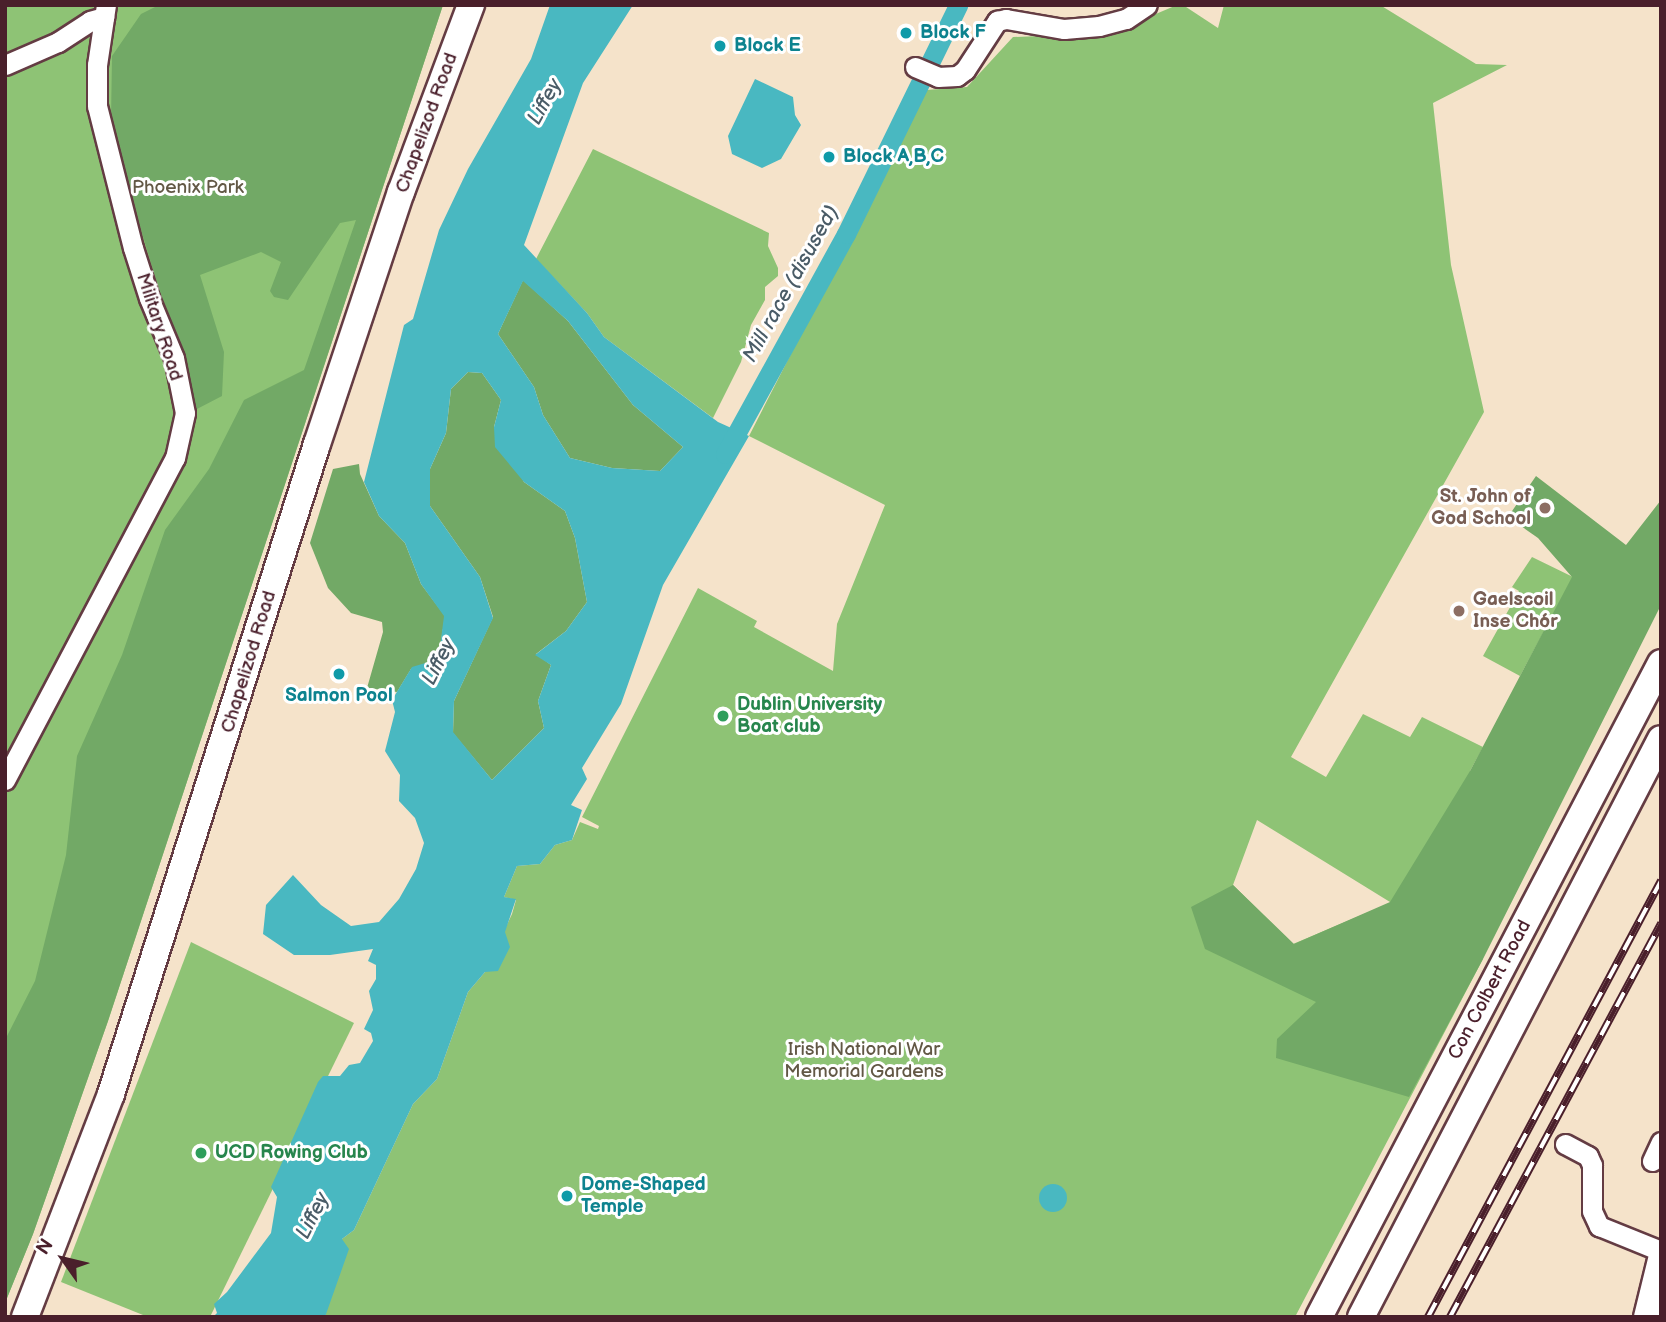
<!DOCTYPE html>
<meta charset="utf-8">
<style>
body{margin:0}
#map{position:relative;width:1666px;height:1322px;overflow:hidden;background:#f5e3ca;font-family:"Balsamiq Sans",sans-serif}
div>[style]{position:absolute}
[style*='--x']{left:calc(var(--x)*1px);top:calc(var(--y)*1px);width:calc(var(--w)*1px);rotate:calc(var(--a)*1deg)}
.green>*{inset:0;background:#8ec375}
.forest>*{inset:0;background:#72a966}
.water>*{inset:0;background:#49b8c1}
.round{border-radius:50%}
.canal>*{height:19px;margin:-9.5px;padding:0 9.5px;transform-origin:9.5px;border-radius:9.5px;background:#49b8c1}
.roads{filter:drop-shadow(2px 0 #643c43) drop-shadow(-2px 0 #643c43) drop-shadow(0 2px #643c43) drop-shadow(0 -2px #643c43)}
.street>*{height:19px;margin:-9.5px;padding:0 9.5px;transform-origin:9.5px;border-radius:9.5px;background:#fff}
.secondary>*{height:26px;margin:-13px;padding:0 13px;transform-origin:13px;border-radius:13px;background:#fff}
.rail>*{height:8px;margin-top:-4px;transform-origin:0;background:repeating-linear-gradient(90deg,#fff 0 16px,#4a1f2b 0 32px);box-sizing:border-box;border-block:2px solid #4a1f2b}
.dots>*{width:19px;height:19px;translate:-50% -50%;box-sizing:border-box;border:4px solid #fff;border-radius:50%}
span{translate:-50% -50%;white-space:nowrap;text-align:center;line-height:1.15;-webkit-text-stroke:6px #fff;paint-order:stroke}
.culture-label{font-size:19px;color:#0d838f;font-weight:700}
.left{translate:0 -50%;text-align:left}
.street-label{font-size:19px;color:#4a1f2b}
.park-label{font-size:19px;color:#625845}
.education-label{font-size:19px;color:#785e54;font-weight:700}
.right{translate:-100% -50%;text-align:right}
.leisure-label{font-size:19px;color:#27864d;font-weight:700}
.water-label{font-size:21px;color:#4a5c67;font-style:italic}
.frame{position:absolute;inset:0;border:7px solid #4a1f2b;pointer-events:none}
.north{position:absolute;left:28px;top:1224px;width:70px;height:70px;-webkit-text-stroke:5px #fff;paint-order:stroke;rotate:304deg;font-size:19px;font-weight:700;line-height:28px;text-align:center;color:#4a1f2b}
.north::after{content:'';display:block;margin:auto;width:24px;height:32px;background:#4a1f2b;clip-path:polygon(50% 0,100% 100%,50% 72%,0 100%)}
</style>
<div id="map">
<div class="green">
<div style="clip-path:polygon(5px 5px,443px 5px,108px 1021px,33px 1234px,5px 1303px)"></div>
<div style="clip-path:polygon(evenodd,1177px 5px,1183px 5px,1218px 28px,1224px 5px,1380px 5px,1476px 64px,1507px 65px,1433px 103px,1451px 265px,1484px 412px,1291px 757px,1326px 777px,1363px 714px,1410px 737px,1422px 717px,1483px 747px,1470px 771px,1483px 959px,1295px 1317px,325px 1317px,342px 1239px,354px 1230px,413px 1104px,437px 1079px,468px 992px,485px 972px,512px 914px,516px 900px,504px 897px,517px 866px,540px 864px,555px 845px,572px 840px,580px 822px,598px 829px,599px 826px,582px 817px,698px 588px,757px 621px,754px 627px,833px 671px,837px 624px,885px 505px,749px 436px,926px 90px,967px 87px,1013px 37px,1111px 33px,1177px 5px,1257px 820px,1390px 902px,1390px 903px,1293px 944px,1233px 885px,1257px 820px)"></div>
<div style="clip-path:polygon(593px 149px,769px 233px,768px 246px,778px 268px,778px 276px,765px 287px,765px 300px,751px 325px,741px 362px,713px 418px,604px 337px,587px 313px,536px 259px)"></div>
<div style="clip-path:polygon(1532px 557px,1573px 577px,1520px 676px,1483px 656px,1519px 591px,1512px 587px)"></div>
<div style="clip-path:polygon(191px 942px,354px 1023px,210px 1317px,148px 1317px,61px 1282px)"></div>
</div>
<div class="forest">
<div style="clip-path:polygon(159px 5px,443px 5px,108px 1021px,33px 1234px,5px 1303px,5px 1040px,35px 981px,66px 855px,77px 756px,122px 655px,165px 530px,209px 469px,244px 400px,304px 370px,356px 220px,340px 223px,288px 300px,274px 297px,270px 291px,281px 262px,261px 252px,200px 275px,224px 352px,222px 396px,195px 410px,130px 193px,111px 119px,112px 56px,141px 14px)"></div>
<div style="clip-path:polygon(523px 280px,568px 321px,633px 405px,683px 447px,660px 471px,612px 468px,570px 458px,543px 415px,534px 387px,498px 334px)"></div>
<div style="clip-path:polygon(468px 372px,482px 373px,501px 400px,494px 427px,524px 482px,565px 511px,575px 538px,587px 602px,566px 631px,536px 654px,551px 665px,538px 701px,544px 728px,492px 780px,453px 733px,454px 701px,493px 617px,480px 577px,430px 506px,430px 469px,446px 433px,451px 389px)"></div>
<div style="clip-path:polygon(359px 464px,360px 474px,379px 516px,405px 543px,421px 584px,445px 616px,440px 647px,432px 661px,411px 669px,397px 692px,367px 688px,383px 632px,382px 622px,351px 613px,328px 588px,310px 543px,333px 469px)"></div>
<div style="clip-path:polygon(1536px 476px,1626px 545px,1661px 500px,1661px 605px,1483px 959px,1409px 1097px,1276px 1058px,1277px 1039px,1316px 1002px,1205px 949px,1191px 907px,1233px 885px,1294px 944px,1390px 902px,1470px 771px,1572px 577px,1538px 538px,1508px 517px)"></div>
</div>
<div class="water">
<div style="clip-path:polygon(evenodd,550px 5px,633px 5px,583px 83px,524px 245px,587px 313px,604px 337px,718px 422px,749px 436px,663px 585px,621px 704px,582px 768px,587px 779px,571px 805px,582px 810px,572px 840px,555px 845px,540px 864px,517px 866px,504px 897px,516px 899px,505px 932px,510px 947px,498px 971px,485px 972px,468px 992px,437px 1079px,413px 1104px,354px 1230px,342px 1239px,349px 1249px,325px 1317px,213px 1317px,217px 1313px,214px 1304px,227px 1292px,271px 1233px,277px 1197px,271px 1187px,318px 1082px,323px 1076px,340px 1076px,349px 1065px,360px 1063px,373px 1041px,371px 1033px,364px 1029px,373px 1010px,369px 991px,376px 979px,376px 965px,368px 961px,373px 949px,330px 955px,294px 955px,263px 934px,266px 905px,293px 875px,321px 905px,351px 926px,379px 922px,399px 899px,416px 869px,424px 843px,415px 818px,399px 801px,400px 775px,385px 751px,395px 712px,392px 700px,412px 667px,432px 661px,440px 647px,444px 616px,421px 584px,405px 543px,379px 516px,364px 482px,404px 325px,413px 319px,439px 230px,468px 169px,531px 59px,550px 5px,523px 281px,568px 321px,633px 405px,683px 447px,660px 471px,612px 468px,570px 458px,543px 415px,534px 387px,498px 334px,523px 281px,550px 5px,468px 372px,482px 373px,501px 400px,494px 427px,495px 447px,524px 482px,565px 511px,575px 538px,587px 602px,566px 631px,535px 655px,551px 665px,538px 701px,544px 728px,492px 780px,453px 732px,454px 701px,493px 618px,480px 577px,430px 506px,430px 469px,446px 433px,451px 389px,468px 372px)"></div>
<div style="clip-path:polygon(755px 79px,793px 97px,795px 115px,801px 125px,781px 159px,762px 168px,732px 154px,728px 136px)"></div>
<div class="round" style="left:1039px;top:1184px;width:28px;height:28px"></div>
</div>
<div class="canal">
<div style="--x:725;--y:454;--w:251;--a:-61.2"></div>
<div style="--x:846;--y:234;--w:255;--a:-63.9"></div>
</div>
<div class="roads">
<div class="street">
<div style="--x:5;--y:65;--w:58;--a:-23.5"></div>
<div style="--x:58;--y:42;--w:38;--a:-33"></div>
<div style="--x:90;--y:21;--w:15;--a:-16"></div>
<div style="--x:915;--y:67;--w:25;--a:23"></div>
<div style="--x:938;--y:77;--w:19;--a:-3"></div>
<div style="--x:957;--y:76;--w:10;--a:-37"></div>
<div style="--x:965;--y:70;--w:59;--a:-56.9"></div>
<div style="--x:997;--y:21;--w:9;--a:-13"></div>
<div style="--x:1006;--y:19;--w:59;--a:9.8"></div>
<div style="--x:1064;--y:29;--w:35;--a:-5"></div>
<div style="--x:1099;--y:26;--w:28;--a:-15"></div>
<div style="--x:1126;--y:19;--w:25;--a:-34"></div>
<div style="--x:5;--y:780;--w:364;--a:-62.2"></div>
<div style="--x:175;--y:458;--w:46;--a:-77.5"></div>
<div style="--x:185;--y:413;--w:56;--a:-101.3"></div>
<div style="--x:174;--y:358;--w:65;--a:-112.6"></div>
<div style="--x:149;--y:298;--w:52;--a:-107.7"></div>
<div style="--x:133;--y:248;--w:146;--a:-104.2"></div>
<div style="--x:97;--y:106;--w:41;--a:-90"></div>
<div style="--x:97;--y:65;--w:61;--a:-81.5"></div>
<div style="--x:1565;--y:1144;--w:26;--a:28"></div>
<div style="--x:1588;--y:1156;--w:10;--a:66"></div>
<div style="--x:1592;--y:1165;--w:46;--a:90"></div>
<div style="--x:1592;--y:1211;--w:17;--a:65"></div>
<div style="--x:1599;--y:1226;--w:67;--a:22"></div>
<div style="--x:1652;--y:1161;--w:21;--a:-65"></div>
</div>
<div class="secondary">
<div style="--x:25;--y:1317;--w:239;--a:-68.9"></div>
<div style="--x:111;--y:1094;--w:682;--a:-72.42"></div>
<div style="--x:317;--y:444;--w:266;--a:-71.6"></div>
<div style="--x:401;--y:192;--w:200;--a:-69.5"></div>
<div style="--x:1319;--y:1317;--w:738;--a:-62.39"></div>
<div style="--x:1361;--y:1317;--w:651;--a:-62.57"></div>
<div style="--x:1647;--y:1317;--w:59;--a:-76.2"></div>
</div>
</div>
<div class="rail">
<div style="--x:1428;--y:1317;--w:495;--a:-61.9"></div>
<div style="--x:1450;--y:1317;--w:447;--a:-61.8"></div>
</div>
<div class="dots">
<div style="left:906px;top:33px;background:#0f9aa8"></div>
<div style="left:720px;top:46px;background:#0f9aa8"></div>
<div style="left:829px;top:157px;background:#0f9aa8"></div>
<div style="left:1545px;top:508px;background:#8d6e63"></div>
<div style="left:1459px;top:611px;background:#8d6e63"></div>
<div style="left:339px;top:674px;background:#0f9aa8"></div>
<div style="left:723px;top:716px;background:#2e9e5b"></div>
<div style="left:201px;top:1153px;background:#2e9e5b"></div>
<div style="left:567px;top:1196px;background:#0f9aa8"></div>
</div>
<div class="culture-label">
<span class="left" style="left:920px;top:33px">Block F</span>
<span class="left" style="left:734px;top:46px">Block E</span>
<span class="left" style="left:843px;top:157px">Block A,B,C</span>
<span style="left:339px;top:696px">Salmon Pool</span>
<span class="left" style="left:581px;top:1196px">Dome-Shaped<br>Temple</span>
</div>
<div class="street-label">
<span style="left:427px;top:123px;rotate:-70deg">Chapelizod Road</span>
<span style="left:159px;top:327px;rotate:72deg">Military Road</span>
<span style="left:249px;top:662px;rotate:-73deg">Chapelizod Road</span>
<span style="left:1490px;top:990px;rotate:-62deg">Con Colbert Road</span>
</div>
<div class="park-label">
<span style="left:188px;top:188px">Phoenix Park</span>
<span style="left:864px;top:1061px">Irish National War<br>Memorial Gardens</span>
</div>
<div class="education-label">
<span class="right" style="left:1531px;top:508px">St. John of<br>God School</span>
<span class="left" style="left:1473px;top:611px">Gaelscoil<br>Inse Chór</span>
</div>
<div class="leisure-label">
<span class="left" style="left:737px;top:716px">Dublin University<br>Boat club</span>
<span class="left" style="left:215px;top:1153px">UCD Rowing Club</span>
</div>
<div class="water-label">
<span style="left:545px;top:102px;rotate:-61deg">Liffey</span>
<span style="left:791px;top:284px;rotate:-61deg">Mill race (disused)</span>
<span style="left:439px;top:662px;rotate:-63deg">Liffey</span>
<span style="left:313px;top:1216px;rotate:-63deg">Liffey</span>
</div>
<div class="frame"></div>
<div class="north">N</div>
</div>
